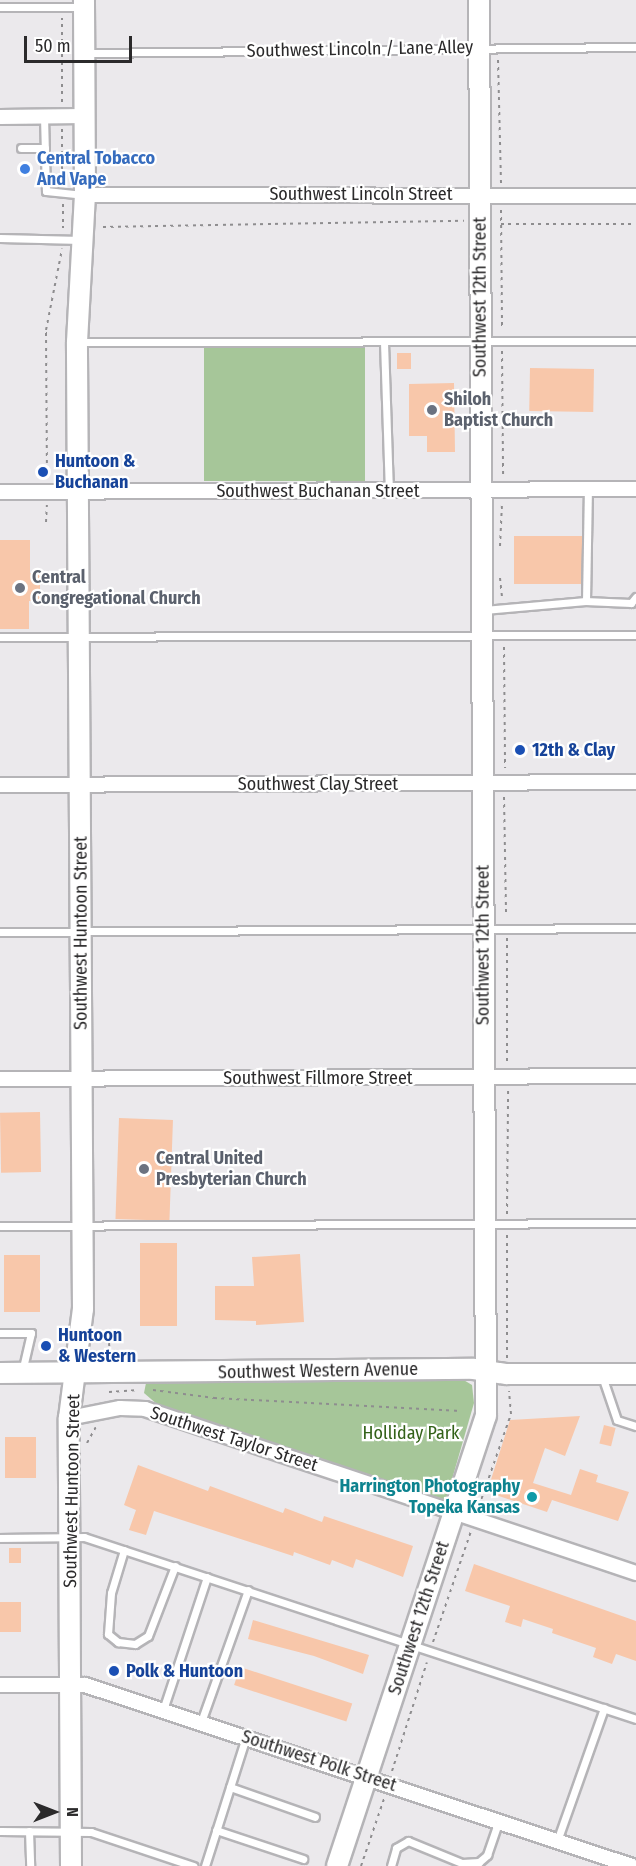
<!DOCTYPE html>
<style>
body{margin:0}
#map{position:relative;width:636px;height:1866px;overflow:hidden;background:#ebe9ec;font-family:"Fira Sans Condensed",sans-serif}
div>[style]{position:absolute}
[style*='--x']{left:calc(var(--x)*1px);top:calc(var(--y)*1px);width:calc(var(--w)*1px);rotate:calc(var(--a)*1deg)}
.green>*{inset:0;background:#a6c699;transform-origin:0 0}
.building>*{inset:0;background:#f8c7aa;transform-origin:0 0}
.path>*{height:2px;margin-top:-1px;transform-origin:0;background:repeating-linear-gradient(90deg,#8e8d8f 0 3px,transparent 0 7.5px)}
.roads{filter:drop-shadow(2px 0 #b5b4b7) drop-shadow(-2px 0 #b5b4b7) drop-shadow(0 2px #b5b4b7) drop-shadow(0 -2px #b5b4b7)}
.lane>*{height:7px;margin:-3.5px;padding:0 3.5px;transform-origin:3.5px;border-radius:3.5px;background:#fff}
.street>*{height:14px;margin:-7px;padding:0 7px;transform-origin:7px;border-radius:7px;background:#fff}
.secondary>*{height:20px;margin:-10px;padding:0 10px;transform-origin:10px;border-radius:10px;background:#fff}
.dots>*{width:16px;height:16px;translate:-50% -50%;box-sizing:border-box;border:3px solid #fff;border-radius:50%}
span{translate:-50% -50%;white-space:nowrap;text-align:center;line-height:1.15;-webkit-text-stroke:4.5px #fff;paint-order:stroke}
.street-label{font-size:18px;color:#2b2a2b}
.shop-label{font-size:18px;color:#366cbe;font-weight:700}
.left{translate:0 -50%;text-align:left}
.worship-label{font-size:18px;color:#5b616d;font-weight:700}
.transit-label{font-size:18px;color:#164399;font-weight:700}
.park-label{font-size:18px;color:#336219}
.culture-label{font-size:18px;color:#0d838f;font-weight:700}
.right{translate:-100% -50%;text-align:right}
.north{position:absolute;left:24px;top:1782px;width:60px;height:60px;-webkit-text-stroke:4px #fff;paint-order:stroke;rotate:90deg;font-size:16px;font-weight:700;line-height:24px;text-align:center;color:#2b2a2b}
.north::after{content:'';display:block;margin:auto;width:21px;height:27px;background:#2b2a2b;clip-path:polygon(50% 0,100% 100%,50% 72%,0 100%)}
.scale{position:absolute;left:24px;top:36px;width:108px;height:27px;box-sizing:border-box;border:3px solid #2b2a2b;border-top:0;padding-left:8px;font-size:18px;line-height:21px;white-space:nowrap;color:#2b2a2b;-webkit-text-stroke:4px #fff;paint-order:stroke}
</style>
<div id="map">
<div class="green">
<div style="left:365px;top:347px;width:134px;height:161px;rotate:90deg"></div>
<div style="clip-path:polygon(462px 1379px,472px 1385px,474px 1403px,446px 1500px,158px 1405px,144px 1393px,146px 1383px,150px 1382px)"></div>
</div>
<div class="building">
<div style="left:397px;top:353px;width:14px;height:16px"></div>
<div style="left:530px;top:368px;width:64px;height:43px;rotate:1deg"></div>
<div style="clip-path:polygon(454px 383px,455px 452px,427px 452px,427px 436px,409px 436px,409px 384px)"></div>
<div style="left:514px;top:536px;width:68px;height:48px"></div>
<div style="clip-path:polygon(0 540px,30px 540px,30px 573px,40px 574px,40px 601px,29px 601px,29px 629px,0 629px)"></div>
<div style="left:40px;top:1112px;width:60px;height:40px;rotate:89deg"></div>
<div style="left:119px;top:1118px;width:54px;height:101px;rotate:2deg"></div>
<div style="left:140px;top:1243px;width:37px;height:83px"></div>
<div style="clip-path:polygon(300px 1254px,304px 1322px,256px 1325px,256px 1321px,215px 1320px,215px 1286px,254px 1286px,252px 1257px)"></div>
<div style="left:4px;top:1255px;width:36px;height:57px"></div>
<div style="clip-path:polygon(580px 1416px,565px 1456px,545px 1448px,533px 1483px,571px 1495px,580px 1469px,598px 1475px,596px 1482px,629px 1492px,618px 1521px,552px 1500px,547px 1512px,487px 1492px,510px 1420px)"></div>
<div style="left:604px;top:1425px;width:12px;height:19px;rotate:14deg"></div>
<div style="left:5px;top:1437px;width:31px;height:41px"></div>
<div style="clip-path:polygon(138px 1465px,208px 1491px,210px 1486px,283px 1513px,285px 1508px,322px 1522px,324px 1516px,413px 1546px,403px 1577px,356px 1559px,353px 1568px,332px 1560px,330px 1565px,294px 1552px,293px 1556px,154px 1511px,146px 1535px,129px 1530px,136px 1510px,124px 1505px)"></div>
<div style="left:9px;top:1548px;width:12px;height:15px"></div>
<div style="clip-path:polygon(474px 1564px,636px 1621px,636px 1661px,616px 1654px,612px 1664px,593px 1657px,596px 1648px,552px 1633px,553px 1629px,523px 1619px,521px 1627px,505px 1622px,510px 1606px,465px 1591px)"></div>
<div style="left:0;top:1602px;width:21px;height:30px"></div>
<div style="clip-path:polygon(253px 1620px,369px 1655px,363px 1674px,314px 1656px,248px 1639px)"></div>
<div style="left:240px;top:1667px;width:118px;height:19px;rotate:18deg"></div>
</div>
<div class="path">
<div style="--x:498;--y:60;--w:123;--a:88.6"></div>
<div style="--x:62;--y:102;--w:84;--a:-90"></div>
<div style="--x:62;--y:129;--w:54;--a:90"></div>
<div style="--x:63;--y:204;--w:24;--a:90"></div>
<div style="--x:501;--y:210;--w:120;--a:89.5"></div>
<div style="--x:501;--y:224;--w:135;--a:0"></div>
<div style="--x:103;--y:227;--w:361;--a:-1"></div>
<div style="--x:502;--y:351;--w:126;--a:89.5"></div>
<div style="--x:47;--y:478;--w:148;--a:-90.4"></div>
<div style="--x:46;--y:330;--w:83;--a:-78.8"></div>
<div style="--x:46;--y:522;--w:17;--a:-87"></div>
<div style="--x:500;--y:546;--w:42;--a:-87.3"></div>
<div style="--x:500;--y:578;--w:19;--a:84"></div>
<div style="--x:504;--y:647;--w:121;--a:89.5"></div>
<div style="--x:504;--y:797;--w:120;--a:89"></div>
<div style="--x:507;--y:938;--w:123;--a:90"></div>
<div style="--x:507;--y:1214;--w:123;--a:-89.5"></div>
<div style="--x:109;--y:1343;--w:12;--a:85"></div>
<div style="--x:507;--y:1358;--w:123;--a:-90"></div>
<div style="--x:153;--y:1390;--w:62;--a:7.5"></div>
<div style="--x:214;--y:1398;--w:247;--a:3"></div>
<div style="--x:109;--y:1392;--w:30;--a:-4"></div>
<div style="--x:87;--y:1443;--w:18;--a:-61"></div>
<div style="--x:479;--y:1506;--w:97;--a:-70.8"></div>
<div style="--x:511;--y:1414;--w:23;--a:-95"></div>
<div style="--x:433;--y:1642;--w:117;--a:-71.1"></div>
<div style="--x:392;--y:1771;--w:114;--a:-72.2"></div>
<div style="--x:361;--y:1866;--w:71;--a:-71.1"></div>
</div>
<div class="roads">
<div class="lane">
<div style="--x:0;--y:7;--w:82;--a:0"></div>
<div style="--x:87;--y:53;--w:549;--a:-0.63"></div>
<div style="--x:44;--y:116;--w:75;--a:88.5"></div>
<div style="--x:46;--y:191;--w:37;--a:6"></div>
<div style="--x:21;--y:148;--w:24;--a:0"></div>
<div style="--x:0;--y:238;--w:81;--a:1.4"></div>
<div style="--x:79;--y:342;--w:557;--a:-0.1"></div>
<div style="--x:384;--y:342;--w:149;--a:88.1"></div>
<div style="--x:585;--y:601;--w:46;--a:2.5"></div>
<div style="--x:631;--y:603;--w:8;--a:-50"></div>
<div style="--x:484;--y:610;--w:102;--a:-5"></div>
<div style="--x:586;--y:601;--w:112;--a:-89"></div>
<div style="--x:0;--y:637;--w:636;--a:-0.18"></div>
<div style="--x:0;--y:932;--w:636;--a:-0.36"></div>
<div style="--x:0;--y:1226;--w:636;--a:-0.27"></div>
<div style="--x:0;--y:1333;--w:31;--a:0"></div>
<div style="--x:31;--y:1333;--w:39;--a:103"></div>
<div style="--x:602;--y:1376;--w:46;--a:71.2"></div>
<div style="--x:617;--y:1420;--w:20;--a:18"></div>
<div style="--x:0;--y:1538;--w:84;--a:-0.7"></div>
<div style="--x:84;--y:1537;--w:581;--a:18.25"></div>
<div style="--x:124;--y:1550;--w:45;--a:106.8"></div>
<div style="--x:111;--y:1593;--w:41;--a:94.2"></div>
<div style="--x:108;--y:1634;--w:13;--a:39"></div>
<div style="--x:118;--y:1642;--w:17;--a:7"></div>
<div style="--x:135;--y:1644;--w:15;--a:-32"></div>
<div style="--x:148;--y:1636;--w:75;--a:-68.9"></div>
<div style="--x:163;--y:1710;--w:140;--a:-71.7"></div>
<div style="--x:201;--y:1722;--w:140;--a:-70.4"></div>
<div style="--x:230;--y:1787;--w:90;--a:19.4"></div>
<div style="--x:216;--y:1830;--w:92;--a:18.4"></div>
<div style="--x:0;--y:1831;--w:91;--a:0.6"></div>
<div style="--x:91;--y:1832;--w:108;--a:18.4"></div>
<div style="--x:29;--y:1831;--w:35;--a:88"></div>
<div style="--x:557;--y:1841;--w:141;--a:-70.5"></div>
<div style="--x:205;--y:1866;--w:135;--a:-72.4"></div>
<div style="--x:391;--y:1866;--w:19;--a:-74"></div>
<div style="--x:396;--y:1848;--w:14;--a:-30"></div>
<div style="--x:408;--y:1841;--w:58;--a:22.2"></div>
<div style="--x:462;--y:1863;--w:17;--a:-3"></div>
<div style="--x:479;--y:1862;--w:11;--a:-41"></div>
<div style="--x:487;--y:1855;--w:36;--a:-71"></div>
</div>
<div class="street">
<div style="--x:0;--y:117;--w:84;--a:-0.7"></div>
<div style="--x:85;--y:195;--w:551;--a:0.1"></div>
<div style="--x:0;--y:492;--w:636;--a:-0.27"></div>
<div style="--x:0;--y:785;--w:636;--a:-0.27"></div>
<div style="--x:0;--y:1079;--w:636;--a:-0.27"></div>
<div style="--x:69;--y:1418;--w:52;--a:-11.1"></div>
<div style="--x:120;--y:1408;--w:25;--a:2"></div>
<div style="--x:145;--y:1409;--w:518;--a:18.47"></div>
<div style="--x:0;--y:1685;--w:85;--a:0"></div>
<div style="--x:85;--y:1685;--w:576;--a:18.31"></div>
</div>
<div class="secondary">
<div style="--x:0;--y:1373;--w:474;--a:-0.5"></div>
<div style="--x:474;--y:1369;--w:33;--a:9"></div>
<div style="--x:507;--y:1374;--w:129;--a:0"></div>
<div style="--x:71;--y:1866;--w:448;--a:-90.3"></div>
<div style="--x:69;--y:1418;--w:110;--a:-82.7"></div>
<div style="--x:83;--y:1309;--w:967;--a:-90.36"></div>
<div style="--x:77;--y:342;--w:147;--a:-86.9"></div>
<div style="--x:85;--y:195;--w:195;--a:-90.3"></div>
<div style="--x:337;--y:1866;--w:474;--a:-71.7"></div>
<div style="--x:486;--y:1416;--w:1416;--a:-90.28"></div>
</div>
</div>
<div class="dots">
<div style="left:25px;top:169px;background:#3f7fe0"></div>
<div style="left:432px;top:410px;background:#6b7280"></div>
<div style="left:43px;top:472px;background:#1a4fb4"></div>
<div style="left:20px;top:588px;background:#6b7280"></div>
<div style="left:520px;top:750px;background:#1a4fb4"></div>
<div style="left:144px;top:1169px;background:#6b7280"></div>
<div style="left:46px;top:1346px;background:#1a4fb4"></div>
<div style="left:532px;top:1497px;background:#0f9aa8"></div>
<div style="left:114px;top:1671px;background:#1a4fb4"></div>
</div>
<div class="street-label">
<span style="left:360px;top:49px;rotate:-1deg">Southwest Lincoln / Lane Alley</span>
<span style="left:361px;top:194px">Southwest Lincoln Street</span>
<span style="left:480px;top:297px;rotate:-90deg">Southwest 12th Street</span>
<span style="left:318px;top:491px">Southwest Buchanan Street</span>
<span style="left:318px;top:784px">Southwest Clay Street</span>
<span style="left:81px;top:933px;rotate:-90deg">Southwest Huntoon Street</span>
<span style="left:483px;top:945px;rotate:-90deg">Southwest 12th Street</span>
<span style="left:318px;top:1078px">Southwest Fillmore Street</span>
<span style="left:318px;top:1371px;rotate:-1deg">Southwest Western Avenue</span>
<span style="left:234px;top:1439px;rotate:18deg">Southwest Taylor Street</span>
<span style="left:72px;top:1491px;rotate:-89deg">Southwest Huntoon Street</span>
<span style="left:419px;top:1618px;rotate:-72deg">Southwest 12th Street</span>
<span style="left:319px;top:1761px;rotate:18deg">Southwest Polk Street</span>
</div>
<div class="shop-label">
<span class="left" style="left:37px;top:169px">Central Tobacco<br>And Vape</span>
</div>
<div class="worship-label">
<span class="left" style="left:444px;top:410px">Shiloh<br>Baptist Church</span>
<span class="left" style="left:32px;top:588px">Central<br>Congregational Church</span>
<span class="left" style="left:156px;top:1169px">Central United<br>Presbyterian Church</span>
</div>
<div class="transit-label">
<span class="left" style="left:55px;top:472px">Huntoon &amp;<br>Buchanan</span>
<span class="left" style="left:532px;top:750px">12th &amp; Clay</span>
<span class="left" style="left:58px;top:1346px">Huntoon<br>&amp; Western</span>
<span class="left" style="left:126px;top:1671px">Polk &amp; Huntoon</span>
</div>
<div class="park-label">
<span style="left:411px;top:1433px">Holliday Park</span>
</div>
<div class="culture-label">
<span class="right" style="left:520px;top:1497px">Harrington Photography<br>Topeka Kansas</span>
</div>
<div class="north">N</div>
<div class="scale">50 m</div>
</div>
